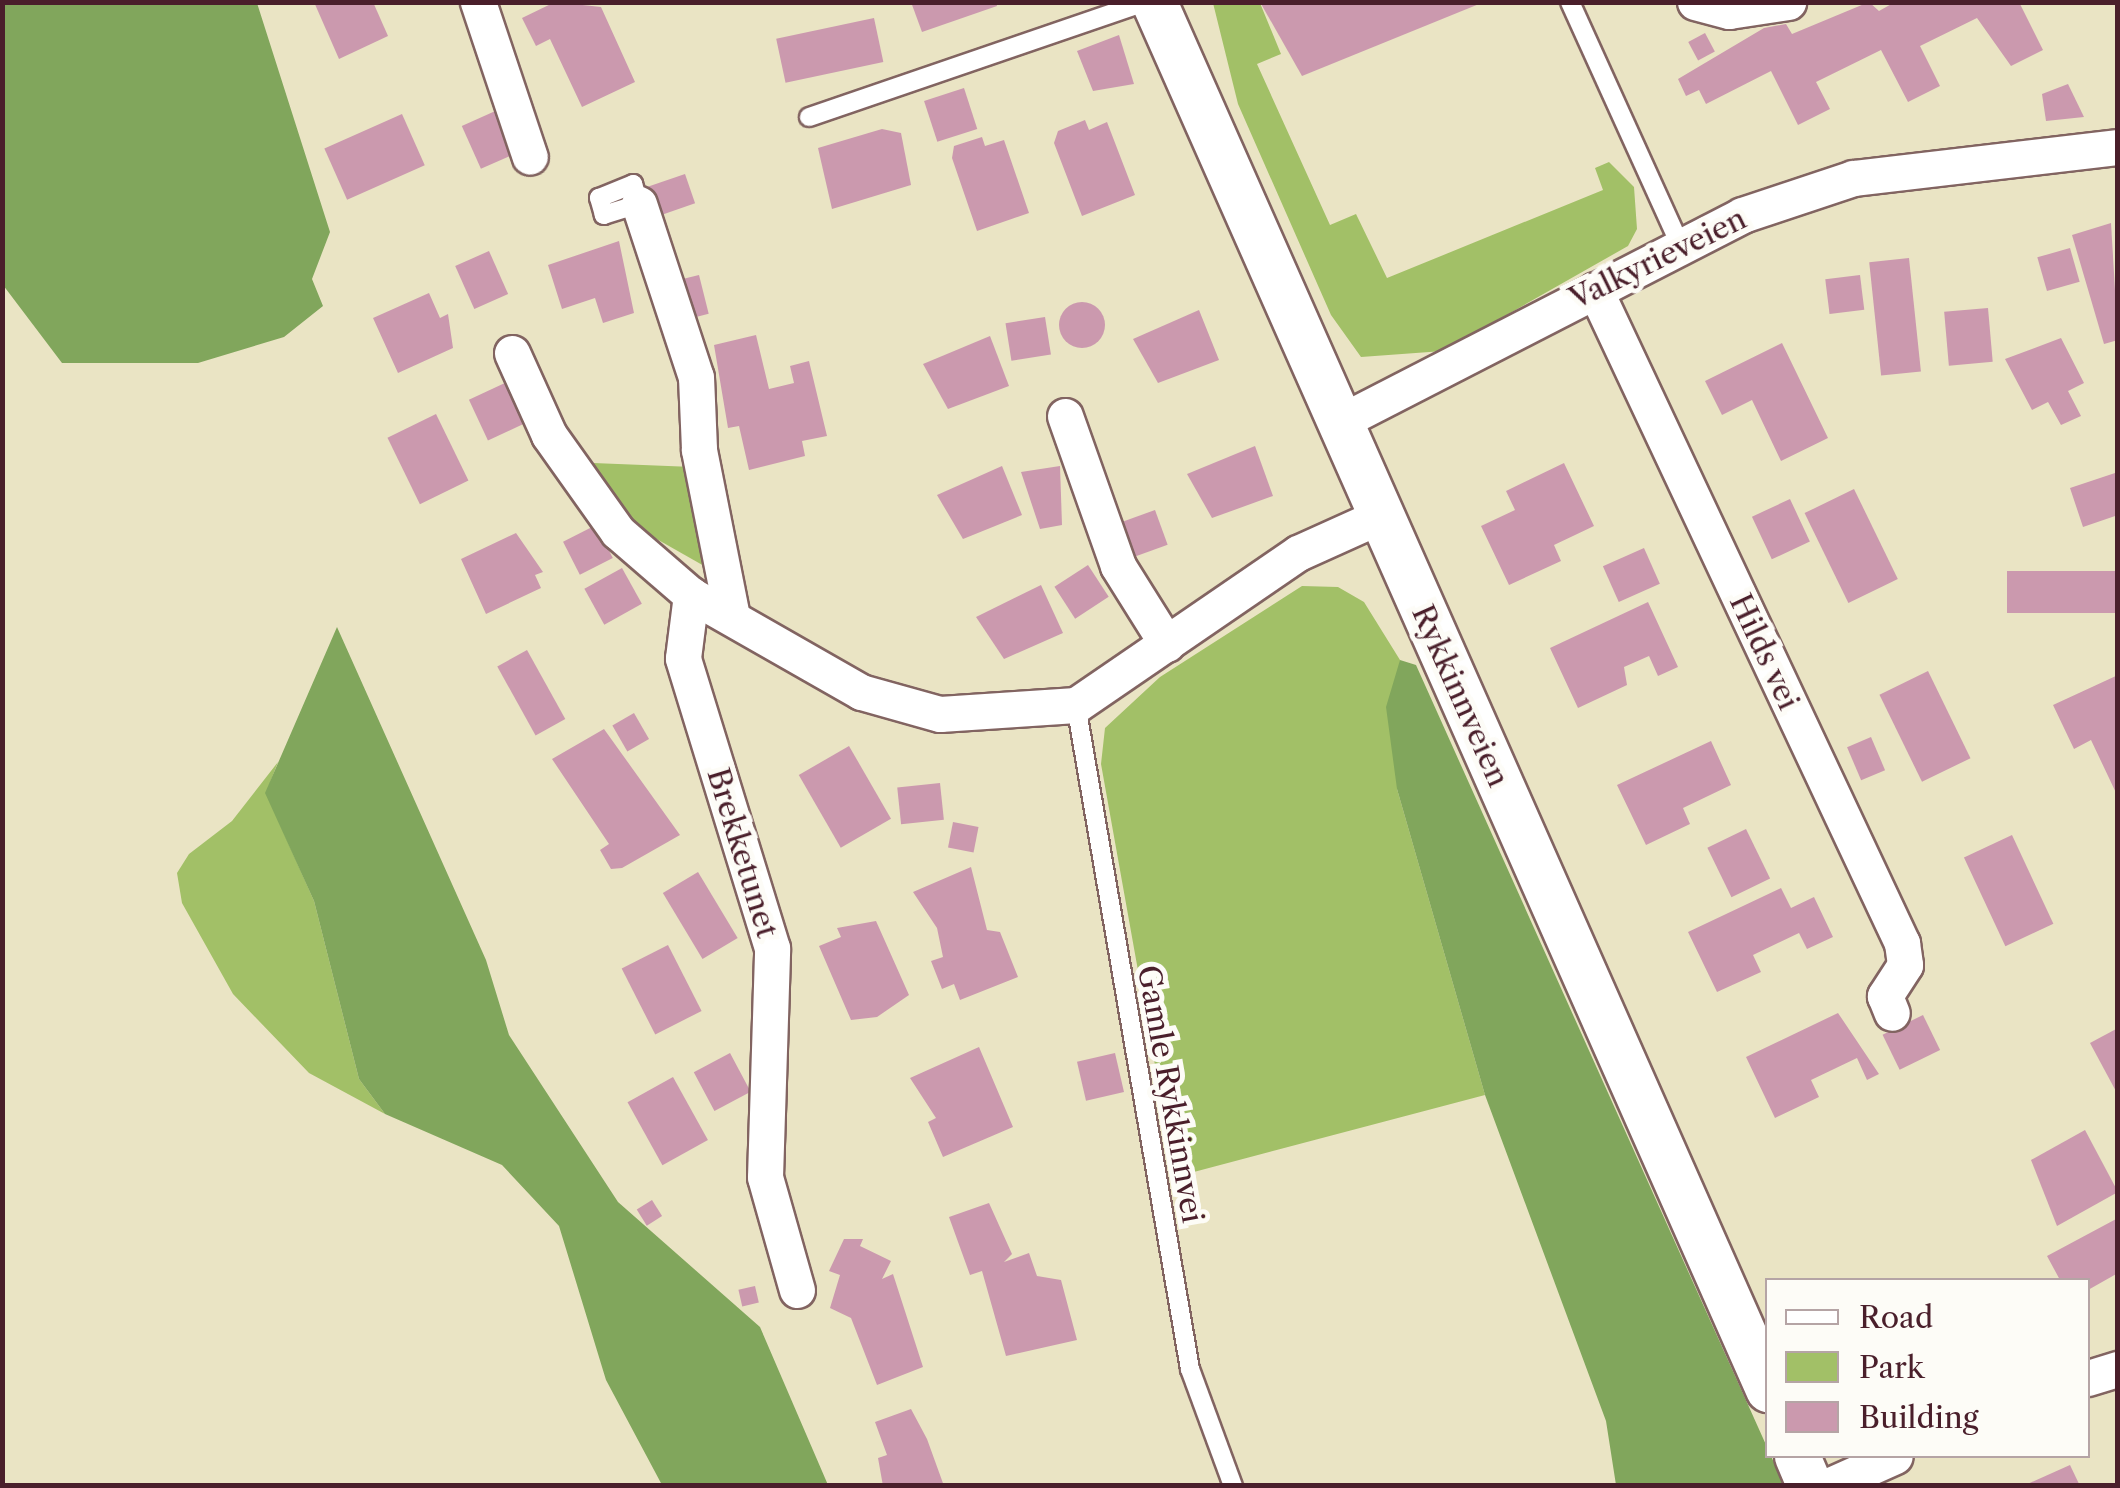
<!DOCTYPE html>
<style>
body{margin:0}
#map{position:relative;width:2120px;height:1488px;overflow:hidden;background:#eae4c4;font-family:"Libre Caslon Text",serif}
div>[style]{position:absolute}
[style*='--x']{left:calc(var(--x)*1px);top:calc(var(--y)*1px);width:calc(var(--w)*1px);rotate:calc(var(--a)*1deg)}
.green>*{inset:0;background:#a2c067}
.forest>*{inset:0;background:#81a65c}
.building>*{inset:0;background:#cb99ae;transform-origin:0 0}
.round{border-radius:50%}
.roads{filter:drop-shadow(2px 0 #826461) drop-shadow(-2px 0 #826461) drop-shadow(0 2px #826461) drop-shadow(0 -2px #826461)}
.service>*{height:18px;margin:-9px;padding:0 9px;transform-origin:9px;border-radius:9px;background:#fff}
.minor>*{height:35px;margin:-17.5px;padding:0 17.5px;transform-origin:17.5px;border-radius:17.5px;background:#fff}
.tertiary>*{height:45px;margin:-22.5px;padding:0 22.5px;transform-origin:22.5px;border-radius:22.5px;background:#fff}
span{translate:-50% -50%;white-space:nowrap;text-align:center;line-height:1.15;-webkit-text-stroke:10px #fdfcf7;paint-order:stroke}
.street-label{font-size:30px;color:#4a1f2b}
.frame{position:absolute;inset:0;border:5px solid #4a1f2b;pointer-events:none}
.legend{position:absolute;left:1765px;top:1278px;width:325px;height:180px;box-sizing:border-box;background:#fdfcf7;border:2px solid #b5a4a5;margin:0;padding:12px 18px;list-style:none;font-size:30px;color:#4a1f2b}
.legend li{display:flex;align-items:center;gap:20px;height:50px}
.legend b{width:50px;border:2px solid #b5a4a5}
</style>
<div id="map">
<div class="green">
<div style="clip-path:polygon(1213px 3px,1260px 3px,1281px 54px,1257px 64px,1330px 225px,1356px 214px,1387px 278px,1603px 190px,1595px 168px,1609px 162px,1634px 187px,1637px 229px,1628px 246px,1443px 351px,1361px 357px,1331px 315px,1238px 104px)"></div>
<div style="clip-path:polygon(593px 463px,693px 467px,720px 575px,639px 529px)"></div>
<div style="clip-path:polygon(1302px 586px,1338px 587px,1364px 602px,1400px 660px,1397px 789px,1485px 1095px,1175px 1177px,1101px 764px,1105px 728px,1160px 677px)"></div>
<div style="clip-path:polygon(278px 762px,266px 793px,314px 901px,359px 1079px,385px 1114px,309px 1073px,233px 994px,182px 903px,177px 873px,189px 854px,232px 821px)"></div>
</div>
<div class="forest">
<div style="clip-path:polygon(2px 3px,257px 3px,330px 232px,312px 279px,323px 306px,284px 337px,198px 363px,62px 363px,3px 285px)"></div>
<div style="clip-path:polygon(337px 627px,486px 960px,509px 1035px,618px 1202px,760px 1327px,828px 1485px,662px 1485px,606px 1380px,559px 1226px,502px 1165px,385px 1114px,359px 1079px,314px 901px,265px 793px)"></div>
<div style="clip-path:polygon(1400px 660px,1416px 665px,1784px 1485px,1616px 1485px,1606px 1421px,1485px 1095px,1397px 789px,1386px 707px)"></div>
</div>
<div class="building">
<div style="clip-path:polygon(314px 2px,373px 2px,388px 36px,339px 59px)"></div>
<div style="clip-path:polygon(555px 2px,601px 7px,635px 82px,582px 107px,550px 39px,536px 46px,522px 18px)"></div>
<div style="clip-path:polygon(911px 2px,996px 2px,997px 6px,922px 32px)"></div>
<div style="clip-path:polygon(1260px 2px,1484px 2px,1302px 76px)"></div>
<div style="clip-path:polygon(1869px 2px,1879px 11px,1895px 2px,2019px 2px,2043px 50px,2011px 66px,1977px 18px,1920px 46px,1940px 86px,1908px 102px,1881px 50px,1816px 82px,1830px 109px,1798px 125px,1771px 71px,1706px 104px,1699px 90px,1686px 96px,1678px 79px,1764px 28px,1786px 24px,1792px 34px)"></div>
<div style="left:874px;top:18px;width:45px;height:100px;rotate:78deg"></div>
<div style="left:1705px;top:33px;width:21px;height:19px;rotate:62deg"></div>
<div style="clip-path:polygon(1119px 35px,1134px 84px,1093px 91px,1077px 51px)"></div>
<div style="clip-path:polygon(2068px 84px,2084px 117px,2046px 121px,2042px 94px)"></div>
<div style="left:964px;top:88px;width:43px;height:42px;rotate:72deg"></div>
<div style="left:502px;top:108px;width:47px;height:44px;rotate:66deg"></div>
<div style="left:402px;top:114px;width:56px;height:85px;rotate:66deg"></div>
<div style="clip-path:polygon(1085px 120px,1089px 130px,1107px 122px,1135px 195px,1082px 216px,1054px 143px,1058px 131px)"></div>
<div style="clip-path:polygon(882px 129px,901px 133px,911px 185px,832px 209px,818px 148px)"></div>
<div style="clip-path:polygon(982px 137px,985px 146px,1004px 140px,1029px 213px,977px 231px,952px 158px,954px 146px)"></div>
<div style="left:685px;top:174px;width:31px;height:41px;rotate:71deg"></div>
<div style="clip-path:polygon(2111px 223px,2118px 340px,2104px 344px,2072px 235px)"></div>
<div style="clip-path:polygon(619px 241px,634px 313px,603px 323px,595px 298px,562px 309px,548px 265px)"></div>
<div style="left:2070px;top:248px;width:35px;height:34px;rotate:74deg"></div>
<div style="left:489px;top:251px;width:47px;height:37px;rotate:66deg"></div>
<div style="left:1909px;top:258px;width:114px;height:40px;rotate:84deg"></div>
<div style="left:699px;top:275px;width:40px;height:20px;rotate:76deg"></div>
<div style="left:1860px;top:275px;width:35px;height:35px;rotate:83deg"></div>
<div style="clip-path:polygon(429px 293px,440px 318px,448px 314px,453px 348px,398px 373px,373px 318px)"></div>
<div class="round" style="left:1059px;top:302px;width:46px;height:46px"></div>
<div style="left:1988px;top:308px;width:54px;height:44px;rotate:85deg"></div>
<div style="clip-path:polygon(1199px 310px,1219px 360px,1158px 383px,1133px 339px)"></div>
<div style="left:1045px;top:317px;width:38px;height:40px;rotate:81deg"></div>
<div style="clip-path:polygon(756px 335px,769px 389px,794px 383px,790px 366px,809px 361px,827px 436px,802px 441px,805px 456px,749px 470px,739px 426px,728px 428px,714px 345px)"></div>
<div style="clip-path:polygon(990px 336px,1009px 386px,948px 409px,923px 364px)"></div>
<div style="clip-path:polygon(2061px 338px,2084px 383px,2068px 391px,2081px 416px,2061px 425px,2048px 402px,2032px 410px,2005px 359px)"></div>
<div style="clip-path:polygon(1782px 343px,1828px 438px,1781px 461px,1752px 400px,1722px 415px,1705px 381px)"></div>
<div style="left:507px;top:382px;width:45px;height:42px;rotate:65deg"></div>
<div style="left:436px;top:414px;width:74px;height:54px;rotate:64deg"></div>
<div style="clip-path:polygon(1255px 446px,1273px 496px,1212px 518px,1187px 474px)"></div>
<div style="clip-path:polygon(1564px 463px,1594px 526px,1554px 545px,1561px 561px,1509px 585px,1481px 526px,1515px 510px,1506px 491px)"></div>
<div style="clip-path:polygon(1002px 466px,1022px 515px,963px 539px,937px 495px)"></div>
<div style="clip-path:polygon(1060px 466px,1062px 525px,1040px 529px,1021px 472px)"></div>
<div style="clip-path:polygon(2118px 472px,2118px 515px,2083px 527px,2070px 488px)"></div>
<div style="left:1854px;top:489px;width:100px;height:55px;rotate:64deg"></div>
<div style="left:1790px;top:499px;width:47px;height:42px;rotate:65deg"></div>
<div style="left:1155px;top:510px;width:37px;height:39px;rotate:70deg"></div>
<div style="left:596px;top:525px;width:37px;height:37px;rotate:63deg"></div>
<div style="clip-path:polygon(516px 533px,543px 572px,535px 575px,541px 588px,486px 614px,461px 559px)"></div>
<div style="left:1644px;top:548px;width:39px;height:45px;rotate:66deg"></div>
<div style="left:1088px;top:565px;width:38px;height:40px;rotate:57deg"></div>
<div style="left:622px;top:568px;width:41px;height:43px;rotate:61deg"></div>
<div style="left:2118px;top:571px;width:42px;height:111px;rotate:90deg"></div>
<div style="clip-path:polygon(1041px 585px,1063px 633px,1004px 659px,976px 617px)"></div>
<div style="clip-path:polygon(1648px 602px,1678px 667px,1658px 676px,1649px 656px,1624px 667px,1627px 685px,1578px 708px,1550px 648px)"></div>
<div style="left:527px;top:650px;width:79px;height:34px;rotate:61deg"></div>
<div style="left:1928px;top:671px;width:97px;height:54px;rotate:64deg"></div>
<div style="clip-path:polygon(2118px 675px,2118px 797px,2091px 740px,2074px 749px,2053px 705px)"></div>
<div style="left:634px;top:713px;width:30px;height:25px;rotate:60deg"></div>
<div style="clip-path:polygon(604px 729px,680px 835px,622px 868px,611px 869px,600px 850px,609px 844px,552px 759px)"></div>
<div style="left:1871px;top:737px;width:36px;height:26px;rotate:67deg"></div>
<div style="clip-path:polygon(1711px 741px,1731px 785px,1683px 808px,1690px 824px,1646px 845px,1617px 785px)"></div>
<div style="left:849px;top:746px;width:84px;height:58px;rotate:60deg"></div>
<div style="left:940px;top:783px;width:37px;height:43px;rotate:84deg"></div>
<div style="left:953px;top:822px;width:26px;height:26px;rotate:11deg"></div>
<div style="left:1746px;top:829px;width:55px;height:43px;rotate:64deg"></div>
<div style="left:2012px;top:835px;width:98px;height:53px;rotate:65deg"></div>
<div style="clip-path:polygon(971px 867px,987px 930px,1000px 932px,1018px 977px,960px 1000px,954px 984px,942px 989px,931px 961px,943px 957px,937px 928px,913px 892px)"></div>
<div style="left:698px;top:872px;width:77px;height:41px;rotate:59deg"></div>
<div style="clip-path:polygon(1781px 888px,1791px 908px,1814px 897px,1833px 937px,1807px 949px,1799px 933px,1753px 955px,1761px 972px,1717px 992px,1688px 932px)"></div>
<div style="clip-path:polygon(876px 921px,909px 995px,877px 1017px,851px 1020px,819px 946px,841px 937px,837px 928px)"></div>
<div style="left:668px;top:945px;width:74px;height:52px;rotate:63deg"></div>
<div style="clip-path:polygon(1838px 1013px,1879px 1074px,1867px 1080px,1857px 1058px,1811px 1080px,1819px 1097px,1775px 1118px,1746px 1057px)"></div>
<div style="left:1923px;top:1015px;width:39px;height:45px;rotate:64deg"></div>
<div style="clip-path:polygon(2118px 1028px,2118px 1095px,2090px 1043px)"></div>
<div style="clip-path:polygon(979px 1047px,1013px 1127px,943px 1157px,928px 1122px,936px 1118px,910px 1078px)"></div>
<div style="left:730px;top:1053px;width:44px;height:41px;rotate:62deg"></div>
<div style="left:1115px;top:1053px;width:40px;height:39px;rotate:77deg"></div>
<div style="left:673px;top:1077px;width:72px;height:52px;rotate:61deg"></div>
<div style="clip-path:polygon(2085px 1130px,2118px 1192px,2057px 1226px,2031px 1160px)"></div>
<div style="left:652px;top:1200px;width:19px;height:18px;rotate:58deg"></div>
<div style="clip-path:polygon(989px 1203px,1012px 1254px,1004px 1262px,1029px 1253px,1037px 1276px,1061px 1280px,1077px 1340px,1006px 1356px,982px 1271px,970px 1275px,949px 1217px)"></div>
<div style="clip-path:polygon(2118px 1218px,2118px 1273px,2088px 1290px,2088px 1280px,2060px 1280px,2047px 1256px)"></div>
<div style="clip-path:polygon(844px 1239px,863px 1239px,860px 1246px,891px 1261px,882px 1279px,893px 1274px,923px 1367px,877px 1385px,851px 1318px,830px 1308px,840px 1275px,829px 1271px)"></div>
<div style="left:755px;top:1286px;width:17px;height:17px;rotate:77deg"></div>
<div style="clip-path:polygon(911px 1409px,927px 1439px,944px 1486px,883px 1486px,878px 1458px,887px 1455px,875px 1422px)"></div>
<div style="clip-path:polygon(2070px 1465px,2080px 1486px,2023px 1486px)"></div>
</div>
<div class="roads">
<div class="service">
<div style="--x:1570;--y:2;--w:264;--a:65.6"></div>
<div style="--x:809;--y:117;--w:354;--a:-18.9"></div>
<div style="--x:633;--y:184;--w:21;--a:73"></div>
<div style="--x:639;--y:204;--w:37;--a:163"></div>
<div style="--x:604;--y:215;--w:18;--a:-106"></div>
<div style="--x:599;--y:198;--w:37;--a:-22"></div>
<div style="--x:1076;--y:705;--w:674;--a:80.26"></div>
<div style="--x:1190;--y:1369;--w:125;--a:69.8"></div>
</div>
<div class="minor">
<div style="--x:478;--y:2;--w:163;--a:71.5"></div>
<div style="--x:1695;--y:2;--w:35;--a:15"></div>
<div style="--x:1729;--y:11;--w:60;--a:-8.7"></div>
<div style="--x:639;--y:204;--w:182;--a:71.8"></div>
<div style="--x:696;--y:377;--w:73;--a:87.6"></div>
<div style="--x:699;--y:450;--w:170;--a:78.8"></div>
<div style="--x:1595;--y:290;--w:722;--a:64.82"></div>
<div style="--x:1902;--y:943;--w:22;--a:82"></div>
<div style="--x:1905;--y:965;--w:37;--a:123"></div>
<div style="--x:1885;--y:996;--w:18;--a:68"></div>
<div style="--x:512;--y:353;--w:90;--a:65.7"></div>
<div style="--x:549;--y:435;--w:119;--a:54.6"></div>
<div style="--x:618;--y:532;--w:96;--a:40.8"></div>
<div style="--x:1065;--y:416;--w:159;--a:70.5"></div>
<div style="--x:1118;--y:566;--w:92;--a:57.9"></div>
<div style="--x:1340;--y:422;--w:452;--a:-27.2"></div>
<div style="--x:1742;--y:215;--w:117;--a:-18.4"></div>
<div style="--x:1853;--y:178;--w:267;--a:-6.7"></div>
<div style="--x:797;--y:1290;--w:117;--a:-105.8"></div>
<div style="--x:765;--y:1177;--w:229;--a:-88.2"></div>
<div style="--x:772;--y:948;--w:303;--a:-107.1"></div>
<div style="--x:683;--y:658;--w:64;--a:-82.8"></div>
<div style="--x:691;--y:595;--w:196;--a:29.7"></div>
<div style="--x:861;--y:692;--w:82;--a:15.6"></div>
<div style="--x:940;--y:714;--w:136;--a:-3.8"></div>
<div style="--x:1076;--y:705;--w:269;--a:-34.4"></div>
<div style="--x:1298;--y:553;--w:90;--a:-24.3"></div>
<div style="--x:2088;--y:1378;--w:31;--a:-17"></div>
<div style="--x:1828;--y:1486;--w:73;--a:-24.1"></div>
</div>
<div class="tertiary">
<div style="--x:1154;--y:2;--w:1517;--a:66.12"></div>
<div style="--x:1797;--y:1456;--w:33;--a:67"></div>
</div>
</div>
<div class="street-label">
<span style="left:1658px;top:259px;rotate:-26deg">Valkyrieveien</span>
<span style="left:1764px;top:652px;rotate:65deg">Hilds vei</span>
<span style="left:1460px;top:696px;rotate:66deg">Rykkinnveien</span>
<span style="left:742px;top:853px;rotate:73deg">Brekketunet</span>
<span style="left:1170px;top:1094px;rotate:80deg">Gamle Rykkinnvei</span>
</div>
<div class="frame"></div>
<ul class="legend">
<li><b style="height:12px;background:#fff"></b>Road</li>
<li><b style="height:28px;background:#a2c067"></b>Park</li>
<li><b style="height:28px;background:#cb99ae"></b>Building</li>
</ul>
</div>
